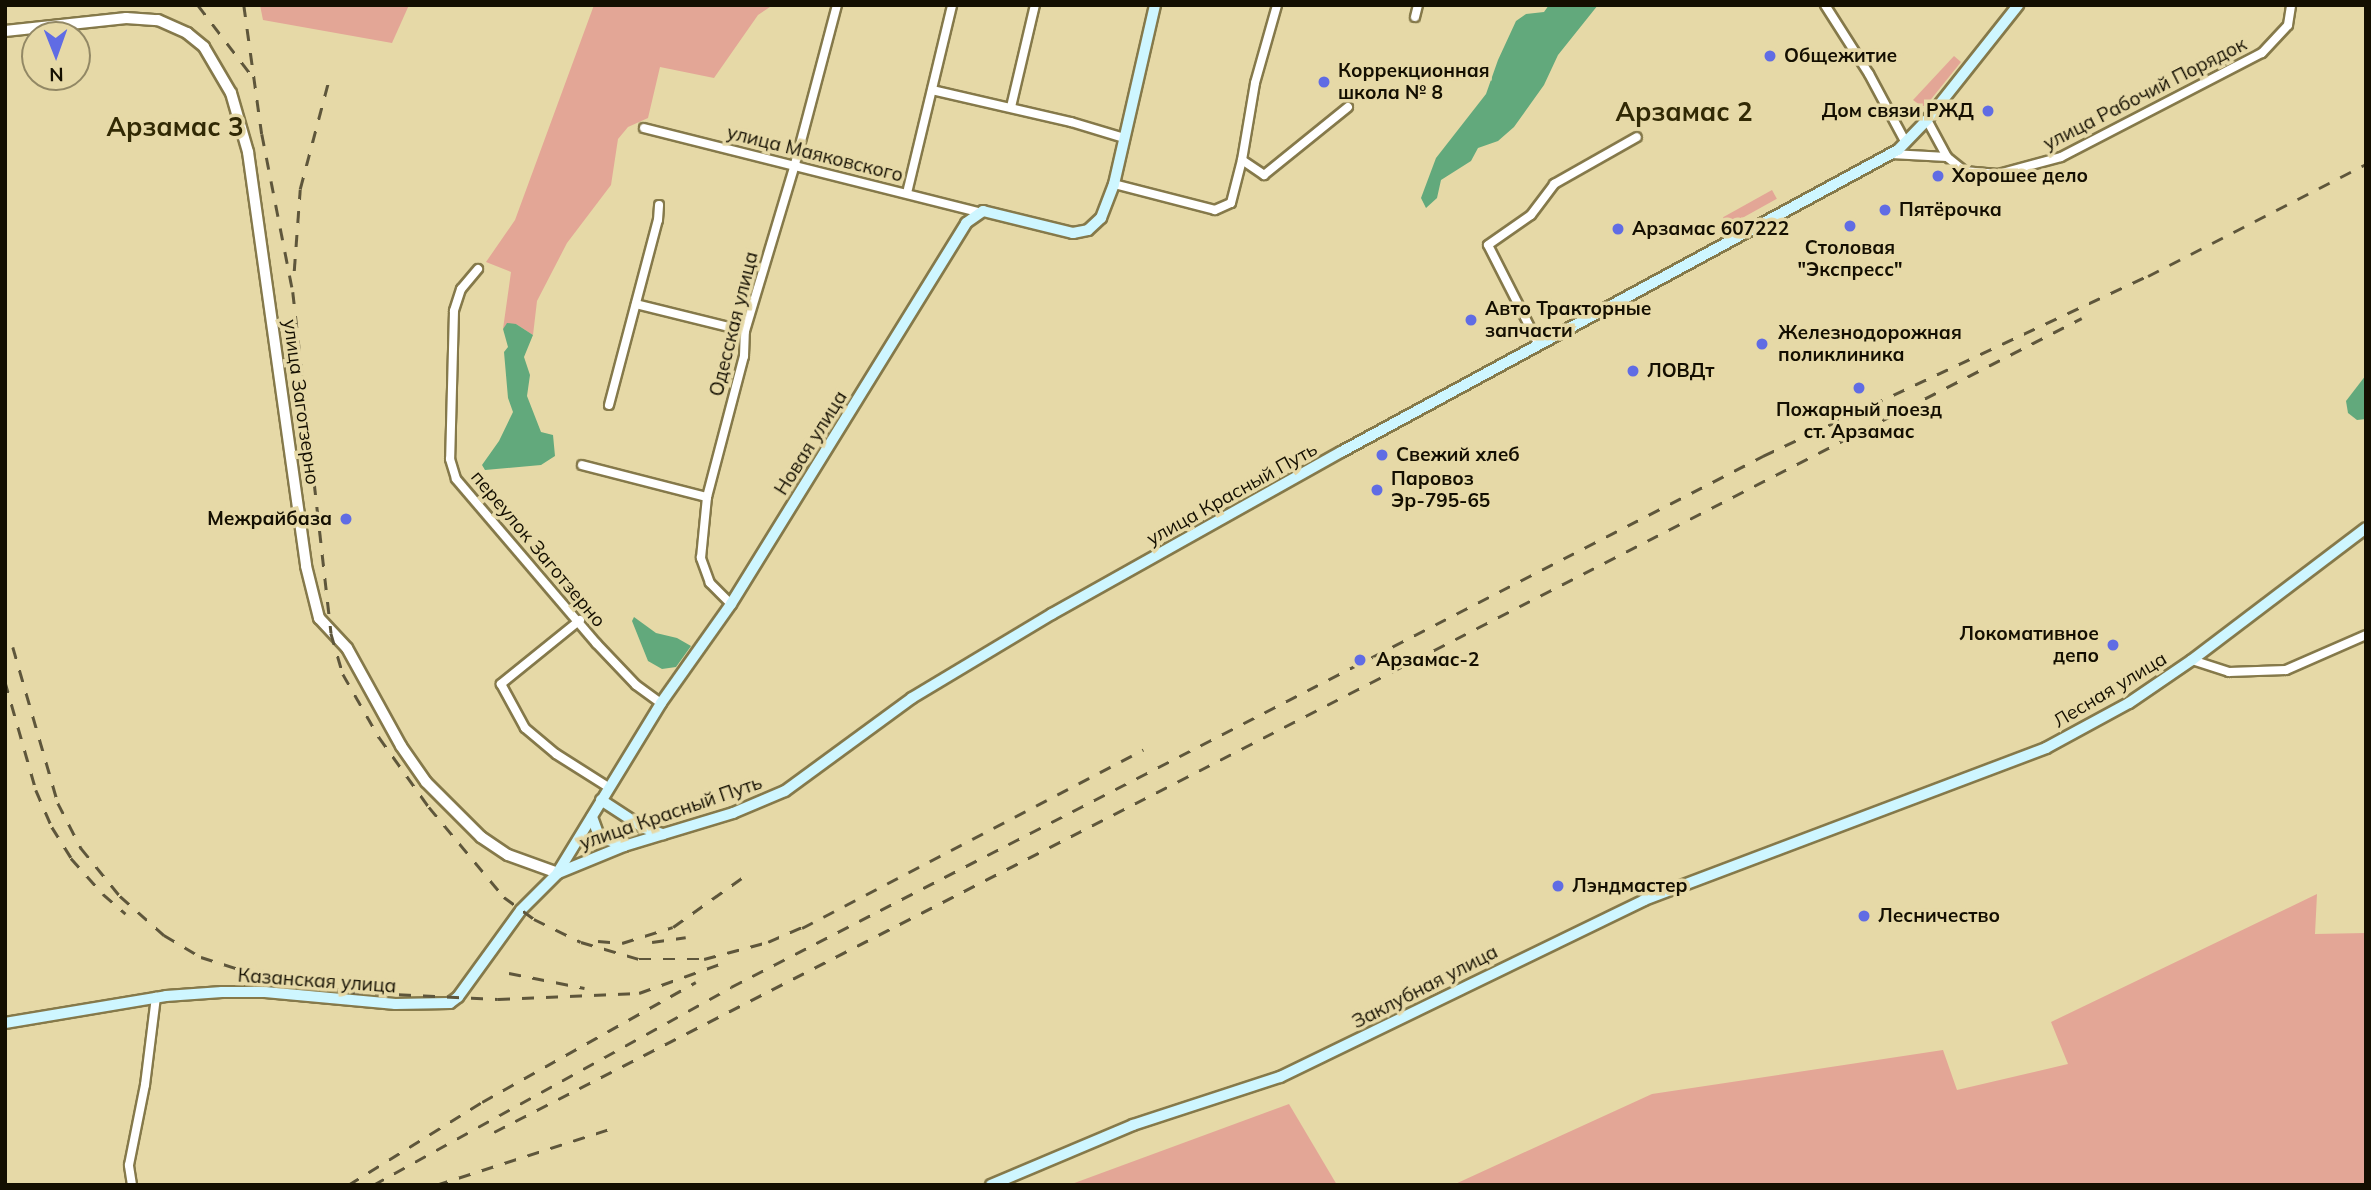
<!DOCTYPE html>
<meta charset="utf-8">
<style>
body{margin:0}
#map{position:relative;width:2371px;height:1190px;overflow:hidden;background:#e6d9a7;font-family:Mulish,sans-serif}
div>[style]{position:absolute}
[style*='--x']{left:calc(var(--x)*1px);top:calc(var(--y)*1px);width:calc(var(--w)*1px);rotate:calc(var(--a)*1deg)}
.green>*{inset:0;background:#e3a696;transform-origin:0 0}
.water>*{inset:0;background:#62a97c}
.roads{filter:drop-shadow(2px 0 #85794a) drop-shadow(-2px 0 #85794a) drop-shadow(0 2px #85794a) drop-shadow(0 -2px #85794a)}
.minor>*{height:8px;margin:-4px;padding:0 4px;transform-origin:4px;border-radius:4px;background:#fff}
.tertiary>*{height:10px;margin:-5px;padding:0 5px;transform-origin:5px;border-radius:5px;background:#fff}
.secondary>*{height:10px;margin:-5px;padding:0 5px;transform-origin:5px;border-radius:5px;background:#cef6ff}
.rail>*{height:2.5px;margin-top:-1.25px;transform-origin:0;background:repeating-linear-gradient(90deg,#5e563b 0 12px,transparent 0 24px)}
.dots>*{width:19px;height:19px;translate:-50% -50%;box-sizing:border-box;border:4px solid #e6d9a7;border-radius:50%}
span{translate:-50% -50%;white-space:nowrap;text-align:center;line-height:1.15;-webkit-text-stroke:7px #e6d9a7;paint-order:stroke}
.poi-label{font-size:19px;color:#140f01;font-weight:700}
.left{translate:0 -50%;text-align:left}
.right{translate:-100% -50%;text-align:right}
.street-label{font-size:19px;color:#140f01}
.district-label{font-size:26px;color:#312904;font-weight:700}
.frame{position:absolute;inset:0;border:7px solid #140f01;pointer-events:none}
.north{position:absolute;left:21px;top:21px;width:70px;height:70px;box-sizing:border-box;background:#e6d9a7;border:2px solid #928865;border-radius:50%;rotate:179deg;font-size:19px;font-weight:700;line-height:28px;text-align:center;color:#140f01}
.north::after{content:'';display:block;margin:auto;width:24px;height:32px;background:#606ce4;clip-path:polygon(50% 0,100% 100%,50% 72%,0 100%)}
</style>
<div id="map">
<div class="green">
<div style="clip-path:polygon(260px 5px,409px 5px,392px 43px,263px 20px)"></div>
<div style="clip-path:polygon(594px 5px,773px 5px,758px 15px,714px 78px,660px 67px,648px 118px,628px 127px,618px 139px,611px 185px,567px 243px,537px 301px,533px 335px,516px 324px,507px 324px,503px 329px,511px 272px,486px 262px,515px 220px)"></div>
<div style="clip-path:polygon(1954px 56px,1961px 62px,1924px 108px,1913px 100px)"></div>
<div style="left:1772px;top:190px;width:10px;height:56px;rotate:61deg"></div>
<div style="clip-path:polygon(2317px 894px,2315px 934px,2366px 933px,2366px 1185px,1453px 1185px,1652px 1094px,1943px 1050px,1957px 1090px,2068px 1064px,2051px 1022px)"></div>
<div style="clip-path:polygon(1289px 1104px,1337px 1185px,1069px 1185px)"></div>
</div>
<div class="water">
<div style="clip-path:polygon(1549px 5px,1598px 5px,1558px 55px,1544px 85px,1514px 127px,1498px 141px,1478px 148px,1471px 161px,1441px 180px,1437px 198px,1426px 208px,1421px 198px,1436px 158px,1486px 94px,1498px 60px,1516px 21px,1526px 14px,1544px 12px)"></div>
<div style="clip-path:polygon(507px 323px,516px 324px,533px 335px,524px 357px,530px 375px,527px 396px,541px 432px,553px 435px,555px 456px,541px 465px,485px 470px,482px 465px,499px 441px,513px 412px,508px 398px,504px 352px,508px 347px,503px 329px)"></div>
<div style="clip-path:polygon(2366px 375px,2366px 419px,2357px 420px,2348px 413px,2346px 401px)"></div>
<div style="clip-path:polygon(634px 617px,656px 633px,677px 638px,691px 646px,676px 667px,662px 669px,648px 661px,632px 621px)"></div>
</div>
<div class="roads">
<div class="minor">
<div style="--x:1825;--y:5;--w:82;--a:57.5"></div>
<div style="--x:1869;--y:74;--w:78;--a:61.8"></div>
<div style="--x:1415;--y:17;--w:12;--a:-76"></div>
<div style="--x:932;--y:90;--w:143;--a:13"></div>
<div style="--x:1071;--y:122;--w:55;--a:16.8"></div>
<div style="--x:1011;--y:107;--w:105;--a:-76.8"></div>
<div style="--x:1927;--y:120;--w:42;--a:61.6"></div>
<div style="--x:1947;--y:157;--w:22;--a:39"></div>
<div style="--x:1964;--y:171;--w:34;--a:5"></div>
<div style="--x:1998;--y:174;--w:65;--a:-15.1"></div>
<div style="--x:2061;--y:157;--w:226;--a:-27.4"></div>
<div style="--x:2262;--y:53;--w:38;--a:-47"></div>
<div style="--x:2288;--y:25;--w:20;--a:-81"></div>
<div style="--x:644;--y:128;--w:344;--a:14.1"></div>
<div style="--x:1891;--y:154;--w:56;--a:3.1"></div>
<div style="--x:1242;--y:160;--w:27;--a:34"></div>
<div style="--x:1264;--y:175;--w:108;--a:-39"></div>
<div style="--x:1114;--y:184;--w:104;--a:14.4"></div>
<div style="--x:1215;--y:210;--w:17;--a:-24"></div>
<div style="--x:1231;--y:203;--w:44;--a:-75.7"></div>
<div style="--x:1242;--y:160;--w:78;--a:-80.4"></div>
<div style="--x:1255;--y:83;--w:81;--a:-74.2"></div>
<div style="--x:907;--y:193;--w:193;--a:-76.5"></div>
<div style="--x:478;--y:269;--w:26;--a:130"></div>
<div style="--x:461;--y:289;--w:23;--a:108"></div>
<div style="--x:454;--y:311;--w:148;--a:91.5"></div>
<div style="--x:450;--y:459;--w:21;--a:73"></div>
<div style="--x:456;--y:479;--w:216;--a:49.5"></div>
<div style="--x:596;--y:643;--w:58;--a:46.4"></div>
<div style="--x:636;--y:685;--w:31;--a:36"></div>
<div style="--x:636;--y:304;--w:112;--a:13.9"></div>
<div style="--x:1539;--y:345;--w:112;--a:-117"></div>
<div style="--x:1488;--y:245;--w:52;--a:-34.9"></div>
<div style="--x:1531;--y:215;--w:39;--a:-53"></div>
<div style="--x:1554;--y:184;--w:95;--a:-29.5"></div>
<div style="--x:609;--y:405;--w:191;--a:-75.2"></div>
<div style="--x:658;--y:220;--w:15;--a:-86"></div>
<div style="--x:582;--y:465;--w:129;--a:14.4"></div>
<div style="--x:731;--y:604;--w:30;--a:-135"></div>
<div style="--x:710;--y:583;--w:27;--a:-110"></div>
<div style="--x:701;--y:558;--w:61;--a:-84.4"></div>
<div style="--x:707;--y:497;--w:146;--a:-75.3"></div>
<div style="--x:744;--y:356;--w:25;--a:-88"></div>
<div style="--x:745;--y:331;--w:174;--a:-73.3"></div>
<div style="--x:795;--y:164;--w:164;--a:-75.2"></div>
<div style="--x:580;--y:620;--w:102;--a:141"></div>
<div style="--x:501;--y:684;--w:50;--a:61.4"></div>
<div style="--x:525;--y:728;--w:40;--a:40"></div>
<div style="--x:556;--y:754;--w:62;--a:32.4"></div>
<div style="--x:2192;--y:660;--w:39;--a:18"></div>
<div style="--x:2229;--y:672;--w:57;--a:-2"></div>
<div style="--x:2286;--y:670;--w:87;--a:-23.6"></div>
<div style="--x:132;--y:1185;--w:20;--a:-99"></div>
<div style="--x:129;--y:1165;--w:82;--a:-78.7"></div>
<div style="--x:145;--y:1085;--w:89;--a:-82.9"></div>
</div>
<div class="tertiary">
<div style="--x:5;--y:31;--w:122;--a:-6.1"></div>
<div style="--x:126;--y:18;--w:32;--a:4"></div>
<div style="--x:158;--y:20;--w:32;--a:24"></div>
<div style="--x:187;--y:33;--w:22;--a:39"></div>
<div style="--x:204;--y:47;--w:53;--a:59.6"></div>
<div style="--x:231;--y:93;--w:61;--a:73.9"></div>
<div style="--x:248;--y:152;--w:418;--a:82"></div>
<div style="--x:306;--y:566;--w:54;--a:76"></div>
<div style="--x:319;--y:618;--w:41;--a:47"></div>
<div style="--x:347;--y:648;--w:112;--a:61.1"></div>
<div style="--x:401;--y:746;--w:44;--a:55.2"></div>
<div style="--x:426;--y:782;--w:78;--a:45"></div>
<div style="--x:481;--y:837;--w:32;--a:34"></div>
<div style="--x:508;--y:855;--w:53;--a:19.8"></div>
</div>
<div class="secondary">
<div style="--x:601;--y:800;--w:51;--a:33.1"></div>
<div style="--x:644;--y:828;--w:20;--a:18"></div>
<div style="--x:592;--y:817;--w:20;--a:70"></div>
<div style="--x:599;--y:836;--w:27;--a:22"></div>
<div style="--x:558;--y:872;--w:198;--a:-58.6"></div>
<div style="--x:661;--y:703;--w:121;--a:-54.7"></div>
<div style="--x:731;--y:604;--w:448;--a:-58.3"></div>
<div style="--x:966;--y:223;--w:21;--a:-35"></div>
<div style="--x:983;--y:211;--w:93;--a:13.7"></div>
<div style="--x:1073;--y:233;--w:15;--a:-11"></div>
<div style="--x:1088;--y:230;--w:18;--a:-43"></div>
<div style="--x:1101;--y:218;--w:36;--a:-69"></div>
<div style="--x:1114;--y:184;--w:184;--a:-77.1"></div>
<div style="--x:5;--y:1023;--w:163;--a:-9.5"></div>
<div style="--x:166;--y:996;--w:56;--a:-4.1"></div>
<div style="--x:222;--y:992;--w:43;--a:0"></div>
<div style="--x:265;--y:992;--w:131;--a:5.3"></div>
<div style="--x:395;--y:1004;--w:55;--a:-1"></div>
<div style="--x:450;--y:1003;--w:10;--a:-37"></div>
<div style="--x:458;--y:997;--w:107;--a:-54.1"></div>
<div style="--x:521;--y:910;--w:52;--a:-45"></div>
<div style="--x:558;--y:873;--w:71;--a:-22.2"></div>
<div style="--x:624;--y:846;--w:114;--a:-16.8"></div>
<div style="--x:733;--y:813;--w:56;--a:-22.9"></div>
<div style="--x:785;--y:791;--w:157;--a:-36.2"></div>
<div style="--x:912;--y:698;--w:163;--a:-31"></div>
<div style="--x:1052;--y:614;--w:331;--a:-29.3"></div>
<div style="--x:1341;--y:452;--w:634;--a:-28.47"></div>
<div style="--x:1898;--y:150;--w:42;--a:-46"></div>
<div style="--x:1927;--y:120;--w:147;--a:-51.6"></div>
<div style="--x:991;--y:1185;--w:154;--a:-22.9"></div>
<div style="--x:1133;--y:1125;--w:155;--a:-18.1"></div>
<div style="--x:1280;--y:1077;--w:405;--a:-25.9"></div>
<div style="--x:1644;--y:900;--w:430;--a:-20.7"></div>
<div style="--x:2046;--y:748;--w:94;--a:-28.5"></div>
<div style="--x:2129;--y:703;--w:76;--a:-34.3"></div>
<div style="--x:2192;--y:660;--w:218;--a:-37.2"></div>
</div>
</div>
<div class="rail">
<div style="--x:198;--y:5;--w:89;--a:52.7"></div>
<div style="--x:244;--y:5;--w:130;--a:82.1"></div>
<div style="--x:262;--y:134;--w:161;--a:78.9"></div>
<div style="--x:293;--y:292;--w:343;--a:83.6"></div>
<div style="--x:331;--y:633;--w:43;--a:73.7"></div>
<div style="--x:343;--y:674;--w:73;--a:60.3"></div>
<div style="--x:379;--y:737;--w:86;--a:54.5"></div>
<div style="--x:429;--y:807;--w:117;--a:50.2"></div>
<div style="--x:504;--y:897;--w:37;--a:36"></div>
<div style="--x:534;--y:919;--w:52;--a:26.1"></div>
<div style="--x:581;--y:942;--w:60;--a:16.3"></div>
<div style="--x:639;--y:959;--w:65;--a:0"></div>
<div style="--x:704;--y:959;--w:66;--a:-14.9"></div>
<div style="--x:768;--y:942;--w:45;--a:-23.7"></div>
<div style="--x:294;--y:271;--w:82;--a:-85.8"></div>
<div style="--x:300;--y:189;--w:110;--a:-75.2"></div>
<div style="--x:13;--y:647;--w:162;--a:73.9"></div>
<div style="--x:58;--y:803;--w:51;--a:62.9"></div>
<div style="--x:81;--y:848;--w:62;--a:50.9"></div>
<div style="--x:120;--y:896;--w:59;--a:41.6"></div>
<div style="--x:164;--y:935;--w:43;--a:30.7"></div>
<div style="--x:201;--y:957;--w:63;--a:17.6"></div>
<div style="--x:261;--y:976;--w:91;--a:10.1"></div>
<div style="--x:351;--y:992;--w:147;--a:2.7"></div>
<div style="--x:498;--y:999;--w:141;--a:-2.4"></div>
<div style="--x:639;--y:993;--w:95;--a:-19.8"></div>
<div style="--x:5;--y:681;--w:113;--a:74.1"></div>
<div style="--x:36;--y:790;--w:40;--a:66.6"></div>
<div style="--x:52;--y:827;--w:36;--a:58"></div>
<div style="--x:71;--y:858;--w:48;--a:48.4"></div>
<div style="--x:103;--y:894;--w:30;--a:41"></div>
<div style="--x:802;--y:928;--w:385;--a:-27.6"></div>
<div style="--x:598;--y:941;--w:24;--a:5"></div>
<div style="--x:622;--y:943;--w:53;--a:-17.4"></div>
<div style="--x:673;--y:927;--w:90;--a:-35.5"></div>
<div style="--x:652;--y:942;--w:34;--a:-8"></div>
<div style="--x:509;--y:973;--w:77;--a:11.2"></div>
<div style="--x:494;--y:1132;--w:1784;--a:-27.14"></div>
<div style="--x:348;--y:1185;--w:158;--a:-31.8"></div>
<div style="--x:482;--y:1102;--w:245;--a:-29.3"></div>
<div style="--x:373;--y:1185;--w:409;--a:-28.9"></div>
<div style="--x:731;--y:987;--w:1161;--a:-27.23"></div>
<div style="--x:1763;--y:456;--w:425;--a:-25.1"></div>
<div style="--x:2148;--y:276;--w:245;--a:-27.2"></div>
<div style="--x:436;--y:1185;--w:186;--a:-17.9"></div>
</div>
<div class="dots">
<div style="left:1770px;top:56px;background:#606ce4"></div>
<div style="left:1324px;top:82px;background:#606ce4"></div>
<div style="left:1988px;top:111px;background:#606ce4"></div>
<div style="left:1938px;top:176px;background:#606ce4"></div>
<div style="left:1885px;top:210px;background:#606ce4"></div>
<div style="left:1850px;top:226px;background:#606ce4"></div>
<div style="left:1618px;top:229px;background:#606ce4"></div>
<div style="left:1471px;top:320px;background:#606ce4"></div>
<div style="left:1762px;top:344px;background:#606ce4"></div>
<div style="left:1633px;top:371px;background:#606ce4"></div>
<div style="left:1859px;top:388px;background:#606ce4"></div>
<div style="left:1382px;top:455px;background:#606ce4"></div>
<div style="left:1377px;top:490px;background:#606ce4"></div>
<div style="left:346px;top:519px;background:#606ce4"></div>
<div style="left:2113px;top:645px;background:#606ce4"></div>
<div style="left:1360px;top:660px;background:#606ce4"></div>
<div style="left:1558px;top:886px;background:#606ce4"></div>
<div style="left:1864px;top:916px;background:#606ce4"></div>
</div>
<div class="poi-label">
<span class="left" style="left:1784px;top:56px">Общежитие</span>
<span class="left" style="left:1338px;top:82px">Коррекционная<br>школа № 8</span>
<span class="right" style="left:1974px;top:111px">Дом связи РЖД</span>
<span class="left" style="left:1952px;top:176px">Хорошее дело</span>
<span class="left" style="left:1899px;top:210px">Пятёрочка</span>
<span class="left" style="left:1632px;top:229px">Арзамас 607222</span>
<span style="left:1850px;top:259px">Столовая<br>"Экспресс"</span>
<span class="left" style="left:1485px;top:320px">Авто Тракторные<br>запчасти</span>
<span class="left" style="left:1778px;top:344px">Железнодорожная<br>поликлиника</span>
<span class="left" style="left:1647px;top:371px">ЛОВДт</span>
<span style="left:1859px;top:421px">Пожарный поезд<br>ст. Арзамас</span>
<span class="left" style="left:1396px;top:455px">Свежий хлеб</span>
<span class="left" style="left:1391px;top:490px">Паровоз<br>Эр-795-65</span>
<span class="right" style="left:332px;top:519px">Межрайбаза</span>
<span class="right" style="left:2099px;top:645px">Локомативное<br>депо</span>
<span class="left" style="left:1376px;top:660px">Арзамас-2</span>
<span class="left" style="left:1572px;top:886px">Лэндмастер</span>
<span class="left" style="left:1878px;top:916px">Лесничество</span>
</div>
<div class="street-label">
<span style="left:2145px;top:94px;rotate:-27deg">улица Рабочий Порядок</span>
<span style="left:815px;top:154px;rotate:14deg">улица Маяковского</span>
<span style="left:734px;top:324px;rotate:-76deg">Одесская улица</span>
<span style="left:301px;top:402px;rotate:82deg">улица Заготзерно</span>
<span style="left:811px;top:443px;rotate:-58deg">Новая улица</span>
<span style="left:1232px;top:494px;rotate:-29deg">улица Красный Путь</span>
<span style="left:538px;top:549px;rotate:50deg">переулок Заготзерно</span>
<span style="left:2110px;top:690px;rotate:-31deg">Лесная улица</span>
<span style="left:671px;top:813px;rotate:-19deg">улица Красный Путь</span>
<span style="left:317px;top:981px;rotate:4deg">Казанская улица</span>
<span style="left:1425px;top:987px;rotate:-27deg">Заклубная улица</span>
</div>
<div class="district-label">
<span style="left:1684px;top:112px">Арзамас 2</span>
<span style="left:175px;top:127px">Арзамас 3</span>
</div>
<div class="frame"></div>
<div class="north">N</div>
</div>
